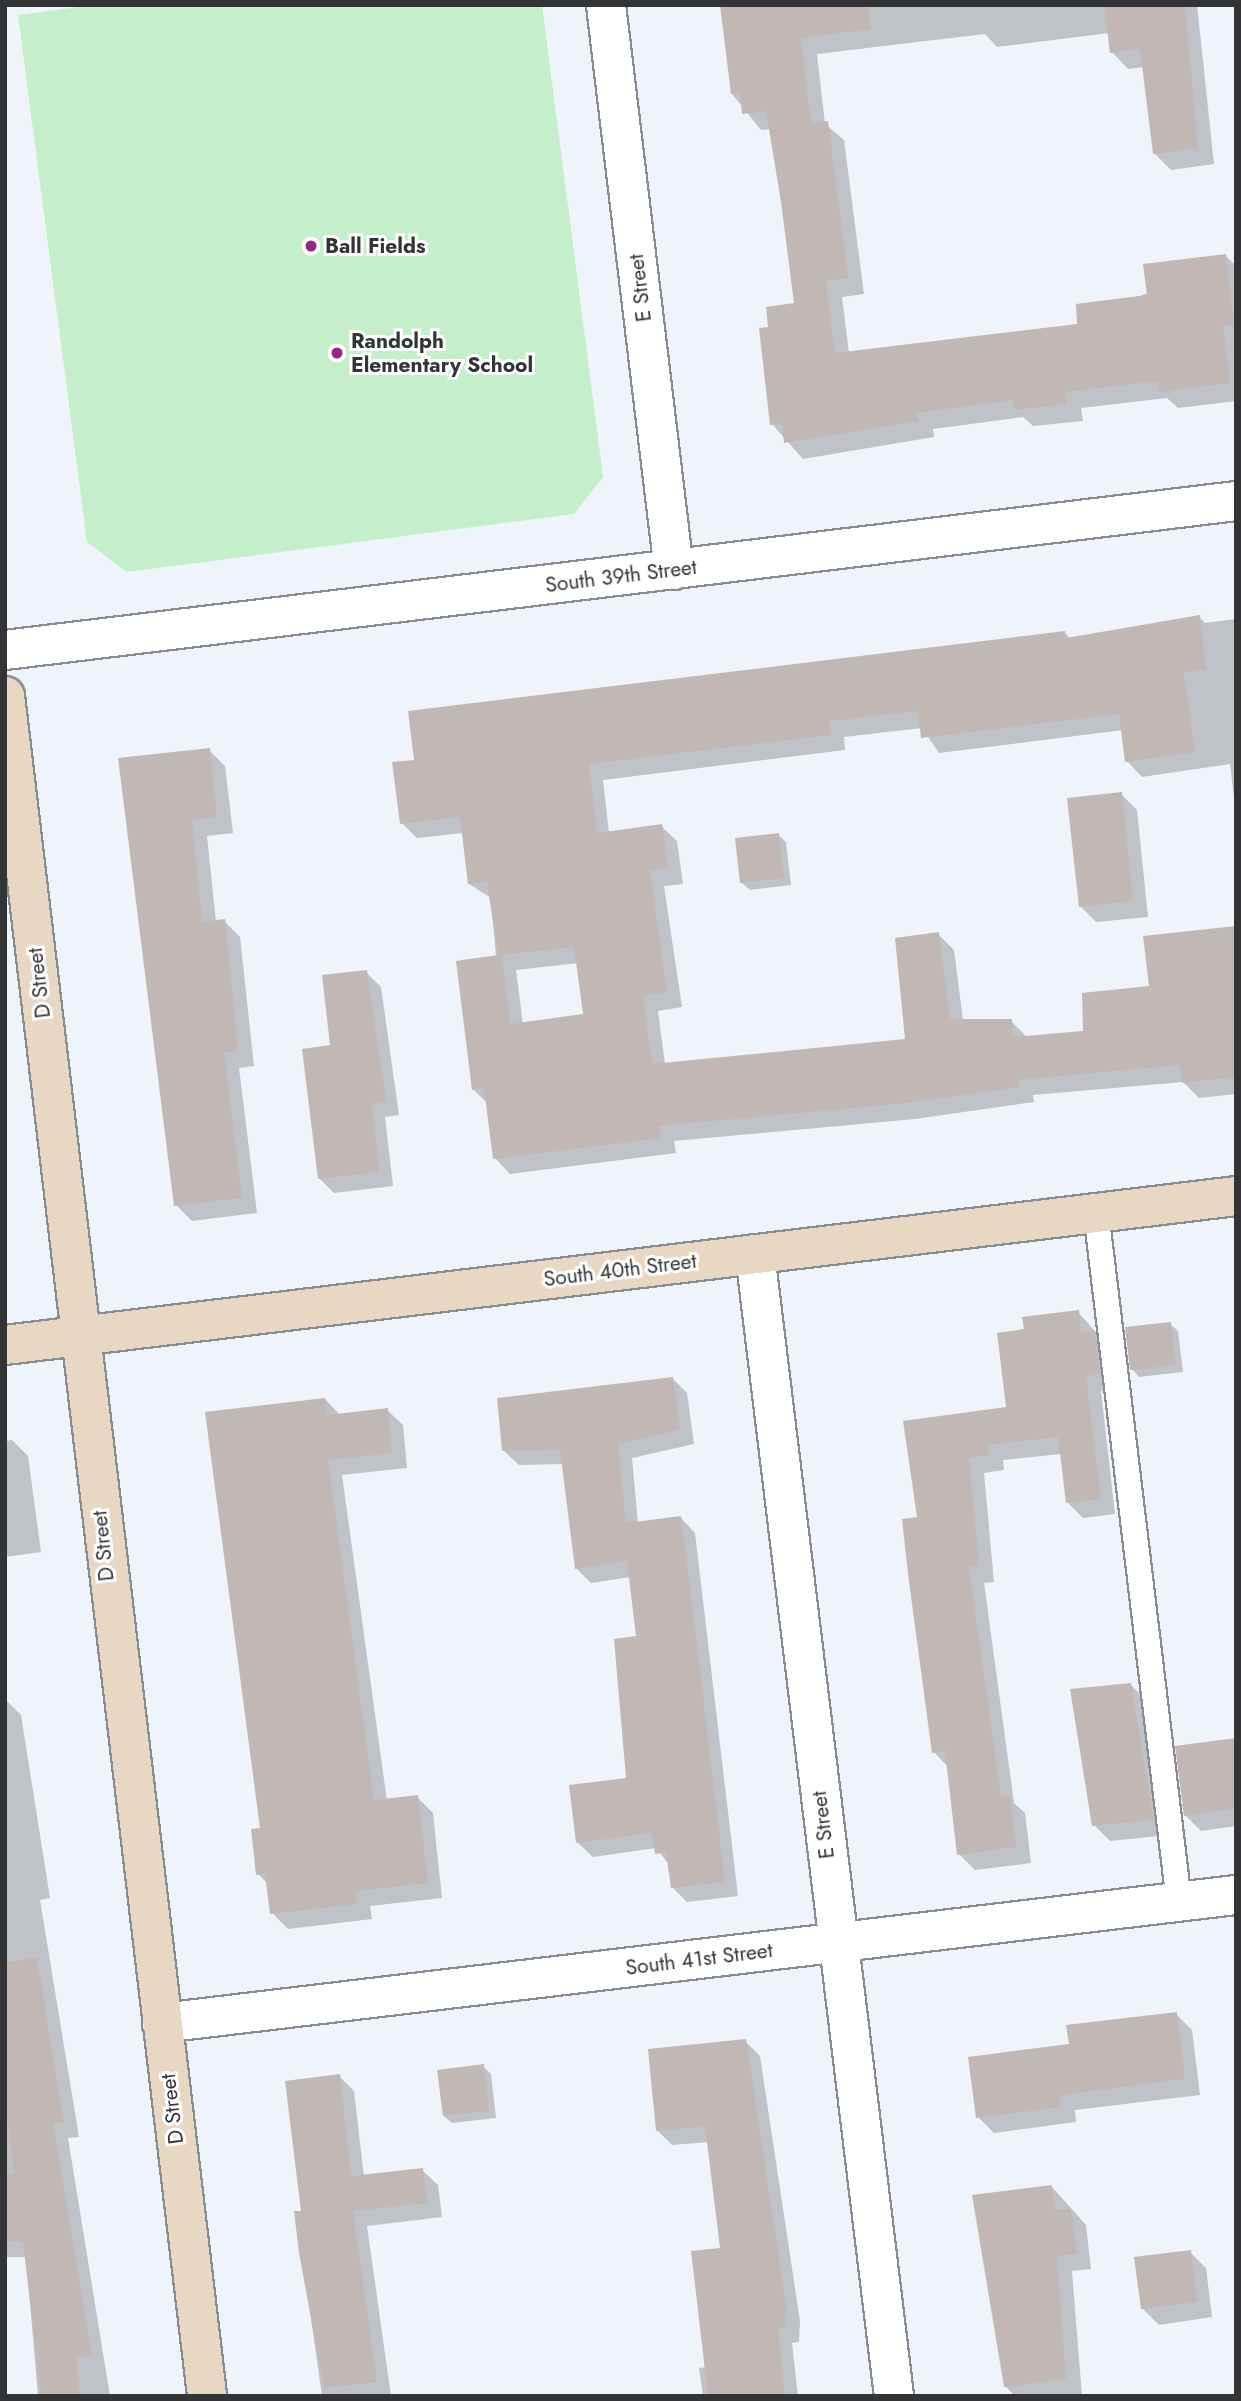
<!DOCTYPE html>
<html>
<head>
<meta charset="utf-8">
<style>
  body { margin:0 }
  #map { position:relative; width:1241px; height:2401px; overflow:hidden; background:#eff4fb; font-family:Jost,sans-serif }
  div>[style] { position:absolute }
  .green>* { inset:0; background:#c5eeca }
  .shadow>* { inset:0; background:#0003 }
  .building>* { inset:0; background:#c1b7b5 }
  .roads { filter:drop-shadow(2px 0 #888d93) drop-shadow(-2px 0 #888d93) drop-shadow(0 2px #888d93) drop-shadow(0 -2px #888d93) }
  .lane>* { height:24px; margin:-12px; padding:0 12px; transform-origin:12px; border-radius:12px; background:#fff }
  .street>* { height:38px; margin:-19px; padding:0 19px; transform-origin:19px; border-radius:19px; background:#fff }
  .secondary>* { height:38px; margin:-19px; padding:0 19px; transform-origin:19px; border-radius:19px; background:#e8d8c3 }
  .dots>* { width:19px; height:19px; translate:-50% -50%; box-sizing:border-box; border:4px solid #fff; border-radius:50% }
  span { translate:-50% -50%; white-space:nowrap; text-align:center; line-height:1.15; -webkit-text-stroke:6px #fff; paint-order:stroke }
  .poi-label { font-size:21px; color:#323436; font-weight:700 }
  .left { translate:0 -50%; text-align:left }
  .street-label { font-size:21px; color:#323436 }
  .frame { position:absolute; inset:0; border:7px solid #323436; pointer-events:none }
</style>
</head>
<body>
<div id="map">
  <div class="green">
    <div style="clip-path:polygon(93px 5px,542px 5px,603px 477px,574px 514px,127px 572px,87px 542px,18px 15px)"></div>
  </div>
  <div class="shadow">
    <div style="clip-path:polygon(721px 5px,1197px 5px,1214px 164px,1171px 170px,1154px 153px,1144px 67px,1128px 69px,1112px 52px,1109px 33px,997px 47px,985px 34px,817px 54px,825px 124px,844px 140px,864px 294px,842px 297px,849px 353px,1079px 325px,1226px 256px,1236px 266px,1236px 401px,1178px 408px,1167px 398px,1081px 408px,1083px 421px,1033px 426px,1023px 417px,933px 429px,934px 437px,803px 459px,772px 424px,770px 329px,796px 305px,771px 129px,761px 130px,732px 94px)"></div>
    <div style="clip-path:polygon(evenodd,1199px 617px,1205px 623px,1236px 619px,1236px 815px,1230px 764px,1142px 777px,1127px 761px,1123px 730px,939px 753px,922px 728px,844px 737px,845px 750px,603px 780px,609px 833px,661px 826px,677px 841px,683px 884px,664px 886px,682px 1007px,658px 1011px,665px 1064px,907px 1041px,938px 934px,954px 950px,963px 1020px,1011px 1021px,1027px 1037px,1084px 1033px,1151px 987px,1236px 959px,1236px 1094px,1199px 1098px,1183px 1082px,1033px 1095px,1034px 1102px,915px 1119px,674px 1141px,676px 1153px,510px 1174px,495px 1158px,488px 1104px,473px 1089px,496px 957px,491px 898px,469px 884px,463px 833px,417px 838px,402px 823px,416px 761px,1065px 633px,1071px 639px,1199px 617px,578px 963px,585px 1016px,523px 1024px,516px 970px,578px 963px)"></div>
    <div style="clip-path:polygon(209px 750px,225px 766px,233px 833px,207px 836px,216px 922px,224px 921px,240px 937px,254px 1066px,239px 1068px,257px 1213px,192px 1221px,176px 1205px,151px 987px)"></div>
    <div style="clip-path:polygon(1121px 794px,1137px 810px,1148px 917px,1096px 922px,1080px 906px)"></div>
    <div style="clip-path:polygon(778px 835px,786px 842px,791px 885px,750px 890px,742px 883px)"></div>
    <div style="clip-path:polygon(366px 972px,381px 987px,399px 1115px,385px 1117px,393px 1186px,334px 1193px,319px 1178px,332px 1047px)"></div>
    <div style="clip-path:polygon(1078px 1312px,1110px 1348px,1115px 1389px,1101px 1391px,1115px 1514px,1083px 1518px,1067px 1502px,1061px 1454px,1003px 1460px,1004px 1470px,984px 1473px,994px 1582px,984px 1583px,1014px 1803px,1025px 1813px,1031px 1863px,975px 1870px,959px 1854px,948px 1767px,934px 1752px,919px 1519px,1008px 1408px,1026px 1331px)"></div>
    <div style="clip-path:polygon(1170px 1324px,1178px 1331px,1183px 1372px,1139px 1377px,1132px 1369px)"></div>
    <div style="clip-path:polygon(673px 1379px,687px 1393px,694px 1444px,632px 1458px,638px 1523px,681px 1518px,695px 1533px,738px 1896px,687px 1902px,672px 1887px,670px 1866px,656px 1848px,593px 1857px,578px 1843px,628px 1779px,637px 1638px,631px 1577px,591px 1583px,576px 1568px,564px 1464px,519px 1465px,504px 1451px)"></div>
    <div style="clip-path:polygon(325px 1399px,340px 1415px,387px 1410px,403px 1425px,407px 1468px,342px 1475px,387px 1801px,417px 1797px,433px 1813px,442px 1898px,370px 1906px,372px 1919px,288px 1929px,272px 1913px,269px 1885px,258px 1874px)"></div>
    <div style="clip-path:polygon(12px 1440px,28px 1456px,41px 1552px,5px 1557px,5px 1441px)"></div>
    <div style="clip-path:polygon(1131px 1685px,1147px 1701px,1169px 1835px,1110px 1841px,1094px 1825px)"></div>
    <div style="clip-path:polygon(6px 1700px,21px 1715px,50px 1898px,40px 1900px,79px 2137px,68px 2138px,110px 2396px,38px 2396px,26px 2257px,5px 2257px)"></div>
    <div style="clip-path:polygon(1236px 1740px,1236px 1826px,1201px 1831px,1185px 1815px)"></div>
    <div style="clip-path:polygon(1176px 2014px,1192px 2030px,1200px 2095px,1075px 2110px,1076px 2122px,994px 2133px,978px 2117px,1070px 2045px)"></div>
    <div style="clip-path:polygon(745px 2041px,760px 2056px,800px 2321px,799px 2342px,792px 2343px,798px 2396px,703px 2396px,699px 2368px,707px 2367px,722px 2249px,709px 2142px,672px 2145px,657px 2130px)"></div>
    <div style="clip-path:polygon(483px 2066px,491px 2074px,496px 2118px,452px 2123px,444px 2116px)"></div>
    <div style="clip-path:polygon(339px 2076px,354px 2091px,364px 2177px,422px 2170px,438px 2185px,442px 2217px,367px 2226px,391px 2396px,322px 2396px,296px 2213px,303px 2212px)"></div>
    <div style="clip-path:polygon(1052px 2187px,1086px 2225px,1091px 2269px,1072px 2271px,1082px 2396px,1015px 2396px,1005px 2386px)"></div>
    <div style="clip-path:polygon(1190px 2252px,1206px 2268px,1212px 2317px,1159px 2325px,1143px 2309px)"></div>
  </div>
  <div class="building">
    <div style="clip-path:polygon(720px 5px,869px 5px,870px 29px,801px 38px,811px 123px,828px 121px,848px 278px,826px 281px,835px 353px,1077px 324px,1076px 304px,1147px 295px,1143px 264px,1226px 254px,1234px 325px,1223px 326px,1230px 383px,1159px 392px,1158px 381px,1065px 392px,1067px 404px,1014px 410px,1013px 400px,917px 413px,918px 421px,784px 443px,782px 423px,770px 425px,759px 328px,768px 327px,766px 307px,794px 303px,781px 202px,766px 111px,742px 114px,740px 93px,731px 94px)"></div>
    <div style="clip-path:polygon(1104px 5px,1185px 5px,1198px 148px,1153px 154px,1140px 49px,1110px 53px)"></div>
    <div style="clip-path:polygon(evenodd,1200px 615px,1206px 669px,1184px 672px,1195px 752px,1125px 762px,1119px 714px,921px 738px,918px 711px,829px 721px,831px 735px,589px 764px,597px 833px,662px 824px,668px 868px,650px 871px,667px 992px,643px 995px,652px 1064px,905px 1039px,895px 938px,939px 932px,950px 1019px,1012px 1019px,1013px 1037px,1083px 1031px,1082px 993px,1149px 986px,1143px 936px,1236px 926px,1236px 1077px,1182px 1083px,1180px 1065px,1018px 1080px,1019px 1087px,898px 1104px,659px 1126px,661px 1138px,493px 1159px,484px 1088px,472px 1090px,456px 961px,498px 955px,487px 882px,468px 884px,460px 817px,400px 824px,392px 762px,414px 760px,408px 711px,1065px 631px,1066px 638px,1200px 615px,574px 947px,583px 1014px,510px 1024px,502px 955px,574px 947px)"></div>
    <div style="clip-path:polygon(210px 748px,217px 817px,192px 820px,202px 922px,225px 919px,238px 1051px,224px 1052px,242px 1198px,174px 1206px,118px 758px)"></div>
    <div style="clip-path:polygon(1122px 792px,1133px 901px,1079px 907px,1067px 798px)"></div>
    <div style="clip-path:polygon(779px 833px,784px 878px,740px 883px,735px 838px)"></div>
    <div style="clip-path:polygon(367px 970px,386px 1101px,372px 1103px,379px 1172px,318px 1179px,302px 1049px,330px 1045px,322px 975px)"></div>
    <div style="clip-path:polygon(1079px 1310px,1081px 1333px,1095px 1331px,1100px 1374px,1086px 1376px,1101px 1499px,1066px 1503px,1058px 1437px,988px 1445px,989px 1455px,969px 1458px,979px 1566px,969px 1567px,1001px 1797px,1010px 1795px,1016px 1847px,957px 1855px,945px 1751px,932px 1753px,908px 1574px,902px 1519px,917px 1517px,903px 1421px,1006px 1407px,997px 1333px,1024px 1329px,1022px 1317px)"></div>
    <div style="clip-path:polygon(1171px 1322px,1176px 1365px,1130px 1370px,1125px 1327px)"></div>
    <div style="clip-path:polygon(673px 1377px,680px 1430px,618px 1444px,626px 1523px,681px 1516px,689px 1578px,725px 1882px,671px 1888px,666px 1852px,655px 1854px,652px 1833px,576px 1843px,569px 1785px,626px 1778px,614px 1639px,636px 1636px,627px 1561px,575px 1569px,560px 1450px,502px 1451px,497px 1398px)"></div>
    <div style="clip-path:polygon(325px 1398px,327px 1415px,388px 1408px,392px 1453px,328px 1460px,374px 1800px,418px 1795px,428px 1883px,355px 1891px,357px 1904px,270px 1914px,265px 1874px,256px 1875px,251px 1829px,260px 1828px,205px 1412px)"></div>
    <div style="clip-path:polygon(1131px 1683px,1154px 1820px,1092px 1826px,1070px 1689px)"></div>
    <div style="clip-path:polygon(1236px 1738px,1236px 1808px,1184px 1816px,1175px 1746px)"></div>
    <div style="clip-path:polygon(37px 1958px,64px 2122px,53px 2123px,92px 2356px,76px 2358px,80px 2396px,41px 2396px,23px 2242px,5px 2241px,5px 2175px,14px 2174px,5px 2101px,5px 1962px)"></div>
    <div style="clip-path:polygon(1177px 2012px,1185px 2079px,1060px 2095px,1061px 2107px,976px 2118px,968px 2057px,1069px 2044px,1066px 2025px)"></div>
    <div style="clip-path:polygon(746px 2039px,786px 2305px,785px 2328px,778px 2328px,785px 2396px,708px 2396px,691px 2251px,720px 2248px,705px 2126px,656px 2131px,648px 2049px)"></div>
    <div style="clip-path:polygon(484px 2064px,489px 2111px,443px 2116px,437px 2070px)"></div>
    <div style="clip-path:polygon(340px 2074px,351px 2176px,423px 2168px,427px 2203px,353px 2211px,377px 2382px,324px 2388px,299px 2253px,294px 2211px,301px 2211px,285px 2081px)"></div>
    <div style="clip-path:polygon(1052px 2185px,1055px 2210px,1071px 2208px,1077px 2254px,1057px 2256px,1066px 2379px,1004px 2387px,972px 2195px)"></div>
    <div style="clip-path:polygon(1191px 2250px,1197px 2302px,1141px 2309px,1134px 2257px)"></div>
  </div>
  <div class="roads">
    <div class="lane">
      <div style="left:1096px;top:1212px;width:695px;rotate:83.14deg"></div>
    </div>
    <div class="street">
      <div style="left:606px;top:5px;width:569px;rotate:83.14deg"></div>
      <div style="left:5px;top:650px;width:1240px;rotate:-6.9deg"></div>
      <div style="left:755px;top:1254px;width:1150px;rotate:83.06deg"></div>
      <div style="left:162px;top:2023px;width:1082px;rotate:-6.8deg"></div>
    </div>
    <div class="secondary">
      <div style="left:5px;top:696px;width:1712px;rotate:83.22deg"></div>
      <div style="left:5px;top:1345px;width:1240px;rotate:-6.9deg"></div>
    </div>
  </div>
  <div class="dots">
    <div style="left:311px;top:246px;background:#982684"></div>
    <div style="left:337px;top:353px;background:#982684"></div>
  </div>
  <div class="poi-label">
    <span class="left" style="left:325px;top:246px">Ball Fields</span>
    <span class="left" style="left:351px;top:353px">Randolph<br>Elementary School</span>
  </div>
  <div class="street-label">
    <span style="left:640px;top:288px;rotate:-97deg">E Street</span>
    <span style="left:621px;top:576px;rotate:-7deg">South 39th Street</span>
    <span style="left:39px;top:983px;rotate:-97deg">D Street</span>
    <span style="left:620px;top:1270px;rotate:-7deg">South 40th Street</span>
    <span style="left:103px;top:1546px;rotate:-96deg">D Street</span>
    <span style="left:823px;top:1825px;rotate:-97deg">E Street</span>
    <span style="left:699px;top:1959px;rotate:-7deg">South 41st Street</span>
    <span style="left:172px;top:2109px;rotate:-97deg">D Street</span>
  </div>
  <div class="frame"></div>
</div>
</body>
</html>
